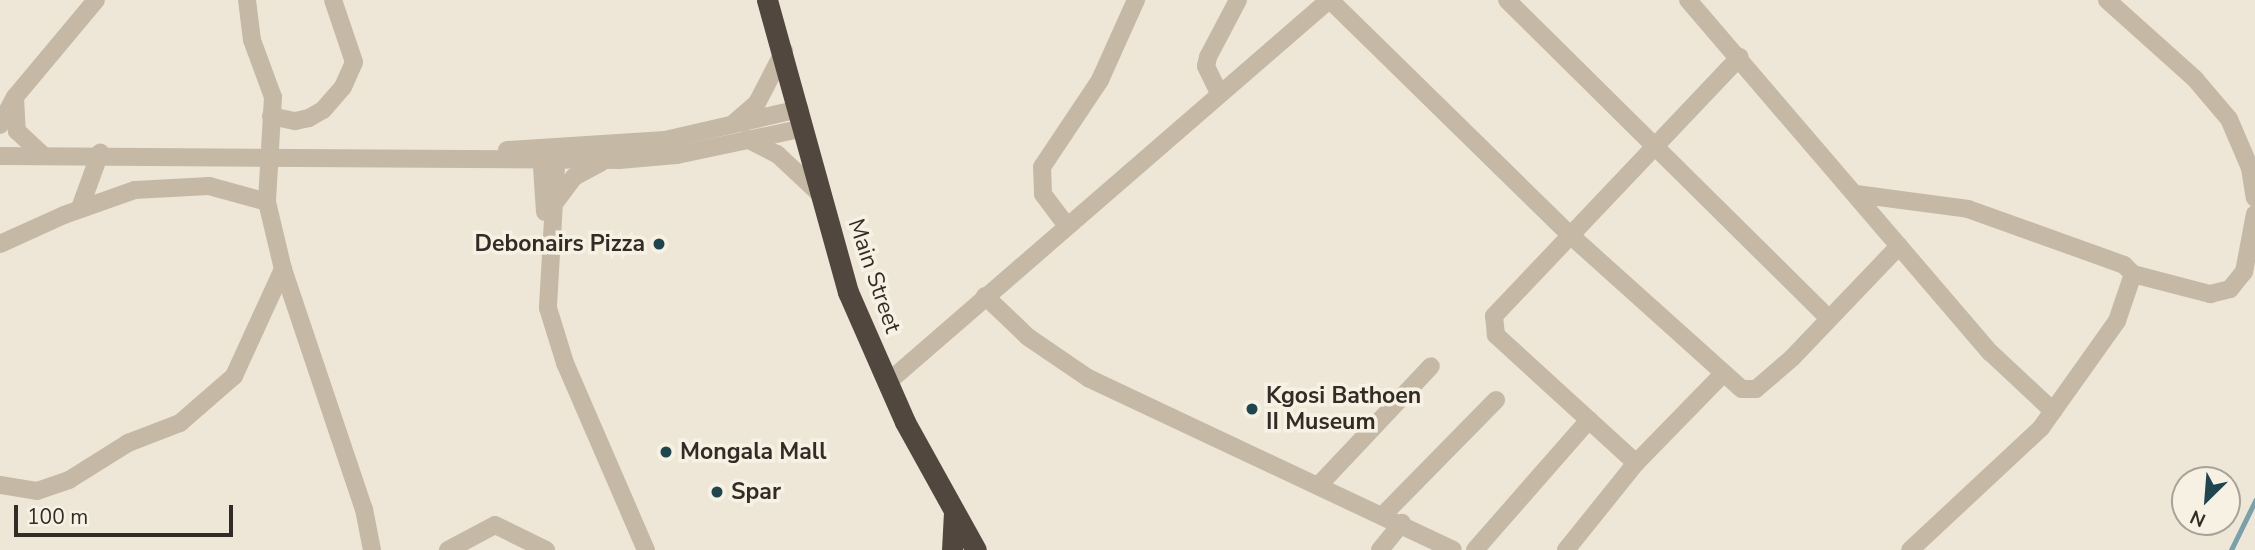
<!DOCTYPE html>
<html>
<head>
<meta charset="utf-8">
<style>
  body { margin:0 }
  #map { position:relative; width:2255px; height:550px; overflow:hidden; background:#eee7d8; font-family:"Nunito Sans",sans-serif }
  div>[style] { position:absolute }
  .stream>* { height:4.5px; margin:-2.25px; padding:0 2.25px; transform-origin:2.25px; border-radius:2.25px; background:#7aa0a9 }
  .minor>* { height:18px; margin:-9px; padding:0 9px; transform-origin:9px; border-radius:9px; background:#c5b9a6 }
  .highway>* { height:21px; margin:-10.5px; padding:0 10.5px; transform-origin:10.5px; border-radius:10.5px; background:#52473e }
  .dots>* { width:19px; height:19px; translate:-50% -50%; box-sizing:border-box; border:4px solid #f7f1e4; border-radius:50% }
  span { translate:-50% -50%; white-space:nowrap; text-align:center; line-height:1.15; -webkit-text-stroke:7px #f7f1e4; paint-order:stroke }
  .poi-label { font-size:23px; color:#322b26; font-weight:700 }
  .right { translate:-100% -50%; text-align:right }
  .left { translate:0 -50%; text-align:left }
  .street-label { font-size:23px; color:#322b26 }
  .north { position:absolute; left:2171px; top:466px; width:70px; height:70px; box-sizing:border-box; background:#f7f1e4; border:2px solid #a8a298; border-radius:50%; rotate:205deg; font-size:19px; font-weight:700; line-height:28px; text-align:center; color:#322b26 }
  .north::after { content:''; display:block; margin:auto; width:24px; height:32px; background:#20454f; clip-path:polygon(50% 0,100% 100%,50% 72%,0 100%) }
  .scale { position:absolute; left:14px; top:505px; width:219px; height:32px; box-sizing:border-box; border:4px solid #322b26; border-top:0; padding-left:9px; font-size:21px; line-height:24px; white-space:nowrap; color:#322b26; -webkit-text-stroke:5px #f7f1e4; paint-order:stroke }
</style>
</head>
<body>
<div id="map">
  <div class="stream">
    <div style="left:2231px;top:550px;width:55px;rotate:-63.9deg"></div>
  </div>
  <div class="minor">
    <div style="left:247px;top:0;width:40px;rotate:82.9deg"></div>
    <div style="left:252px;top:40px;width:61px;rotate:69.8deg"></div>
    <div style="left:273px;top:97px;width:105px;rotate:93.3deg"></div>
    <div style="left:267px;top:202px;width:69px;rotate:76.6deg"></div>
    <div style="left:283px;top:269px;width:253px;rotate:71.4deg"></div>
    <div style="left:364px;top:509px;width:42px;rotate:79deg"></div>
    <div style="left:1330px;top:0;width:334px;rotate:44.4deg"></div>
    <div style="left:1569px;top:234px;width:232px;rotate:41.9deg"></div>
    <div style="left:1742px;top:389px;width:14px"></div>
    <div style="left:1756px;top:389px;width:48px;rotate:-40.7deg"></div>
    <div style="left:1792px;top:358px;width:155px;rotate:-46.3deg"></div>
    <div style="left:1507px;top:0;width:453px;rotate:44.7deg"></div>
    <div style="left:1688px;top:0;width:465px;rotate:49.4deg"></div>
    <div style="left:1991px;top:353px;width:85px;rotate:43.1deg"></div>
    <div style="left:2107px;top:0;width:118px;rotate:41.9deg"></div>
    <div style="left:2195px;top:79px;width:52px;rotate:49.6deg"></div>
    <div style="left:2229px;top:119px;width:53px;rotate:66.8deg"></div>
    <div style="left:2250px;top:168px;width:30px;rotate:81deg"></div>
    <div style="left:1219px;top:93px;width:30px;rotate:-116deg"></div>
    <div style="left:1206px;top:66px;width:9px;rotate:-77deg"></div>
    <div style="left:1208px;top:57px;width:64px;rotate:-62.2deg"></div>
    <div style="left:15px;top:97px;width:34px;rotate:87deg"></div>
    <div style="left:17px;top:131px;width:33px;rotate:43deg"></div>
    <div style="left:271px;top:116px;width:25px;rotate:12deg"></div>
    <div style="left:295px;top:121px;width:14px;rotate:-12deg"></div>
    <div style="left:309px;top:118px;width:16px;rotate:-30deg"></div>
    <div style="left:323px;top:110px;width:30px;rotate:-49deg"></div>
    <div style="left:343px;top:87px;width:27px;rotate:-66deg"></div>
    <div style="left:354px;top:62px;width:65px;rotate:-108.7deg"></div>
    <div style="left:734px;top:123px;width:30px;rotate:-41deg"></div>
    <div style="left:757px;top:103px;width:59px;rotate:-62.6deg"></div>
    <div style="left:0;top:125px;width:32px;rotate:-62deg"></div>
    <div style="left:15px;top:97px;width:126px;rotate:-50.1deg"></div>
    <div style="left:747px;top:139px;width:34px;rotate:27deg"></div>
    <div style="left:777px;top:154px;width:57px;rotate:42.9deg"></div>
    <div style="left:507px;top:150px;width:158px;rotate:-3.6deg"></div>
    <div style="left:665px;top:140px;width:138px;rotate:-13deg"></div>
    <div style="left:557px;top:150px;width:158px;rotate:93.3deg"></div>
    <div style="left:548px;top:308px;width:58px;rotate:72.8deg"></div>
    <div style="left:565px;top:363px;width:204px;rotate:66.6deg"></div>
    <div style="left:541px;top:152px;width:60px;rotate:86.2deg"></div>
    <div style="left:0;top:156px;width:619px;rotate:0.37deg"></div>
    <div style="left:619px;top:160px;width:58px;rotate:-4.9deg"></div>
    <div style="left:677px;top:155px;width:130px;rotate:-12deg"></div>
    <div style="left:1856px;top:194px;width:113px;rotate:7.6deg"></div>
    <div style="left:1968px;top:209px;width:166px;rotate:19.7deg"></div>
    <div style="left:2124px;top:265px;width:13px;rotate:45deg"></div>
    <div style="left:2133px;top:274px;width:50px;rotate:108.8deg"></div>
    <div style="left:2117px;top:321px;width:131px;rotate:125.4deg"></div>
    <div style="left:2041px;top:428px;width:179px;rotate:137deg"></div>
    <div style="left:556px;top:201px;width:30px;rotate:-53deg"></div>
    <div style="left:574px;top:177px;width:30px;rotate:-28deg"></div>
    <div style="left:80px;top:208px;width:59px;rotate:-70deg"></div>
    <div style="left:1067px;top:226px;width:40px;rotate:-127deg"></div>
    <div style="left:1043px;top:194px;width:27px;rotate:-92deg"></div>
    <div style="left:1042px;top:167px;width:105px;rotate:-56.3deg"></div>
    <div style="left:1100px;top:80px;width:88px;rotate:-65.8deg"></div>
    <div style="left:0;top:244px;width:70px;rotate:-24.4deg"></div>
    <div style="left:64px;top:215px;width:75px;rotate:-19.4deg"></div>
    <div style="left:135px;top:190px;width:74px;rotate:-3.1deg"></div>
    <div style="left:209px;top:186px;width:60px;rotate:15.4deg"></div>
    <div style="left:2133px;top:274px;width:80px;rotate:14.6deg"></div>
    <div style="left:2210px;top:294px;width:21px;rotate:-14deg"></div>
    <div style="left:2230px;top:289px;width:22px;rotate:-51deg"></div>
    <div style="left:2244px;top:272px;width:59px;rotate:-79.3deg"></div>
    <div style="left:985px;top:296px;width:59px;rotate:43.6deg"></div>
    <div style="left:1028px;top:337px;width:73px;rotate:34.3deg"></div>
    <div style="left:1088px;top:378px;width:403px;rotate:25.2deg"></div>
    <div style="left:887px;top:383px;width:585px;rotate:-40.91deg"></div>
    <div style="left:1636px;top:463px;width:190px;rotate:-137.6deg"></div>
    <div style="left:1496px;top:335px;width:19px;rotate:-96deg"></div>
    <div style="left:1494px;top:316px;width:357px;rotate:-46.5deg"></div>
    <div style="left:0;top:485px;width:37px;rotate:9deg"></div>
    <div style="left:37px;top:491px;width:34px;rotate:-19deg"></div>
    <div style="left:69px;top:480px;width:70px;rotate:-32.1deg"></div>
    <div style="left:128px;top:443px;width:56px;rotate:-21deg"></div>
    <div style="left:180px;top:423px;width:72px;rotate:-41deg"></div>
    <div style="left:234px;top:376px;width:118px;rotate:-65.4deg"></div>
    <div style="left:1319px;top:485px;width:163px;rotate:-46.7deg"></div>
    <div style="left:1384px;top:514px;width:160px;rotate:-45.5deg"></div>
    <div style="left:448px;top:550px;width:53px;rotate:-28deg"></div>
    <div style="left:495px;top:525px;width:57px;rotate:26.1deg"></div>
    <div style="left:1380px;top:550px;width:35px;rotate:-51deg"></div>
    <div style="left:1475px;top:550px;width:173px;rotate:-48.8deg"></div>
    <div style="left:1566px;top:550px;width:112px;rotate:-51.2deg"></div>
    <div style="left:1636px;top:463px;width:124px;rotate:-45.7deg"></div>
  </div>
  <div class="highway">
    <div style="left:767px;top:0;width:303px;rotate:74.5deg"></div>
    <div style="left:848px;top:292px;width:142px;rotate:66.3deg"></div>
    <div style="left:905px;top:422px;width:146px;rotate:61deg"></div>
    <div style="left:952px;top:550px;width:36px;rotate:-87deg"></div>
  </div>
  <div class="dots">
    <div style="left:659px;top:244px;background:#20454f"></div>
    <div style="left:1252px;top:409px;background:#20454f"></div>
    <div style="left:666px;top:452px;background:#20454f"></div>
    <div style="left:717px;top:492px;background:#20454f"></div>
  </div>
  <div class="poi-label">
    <span class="right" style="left:645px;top:244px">Debonairs Pizza</span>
    <span class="left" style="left:1266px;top:409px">Kgosi Bathoen<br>II Museum</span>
    <span class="left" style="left:680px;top:452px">Mongala Mall</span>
    <span class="left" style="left:731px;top:492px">Spar</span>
  </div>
  <div class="street-label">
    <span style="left:874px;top:276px;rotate:71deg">Main Street</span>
  </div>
  <div class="north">N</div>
  <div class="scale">100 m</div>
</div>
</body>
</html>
